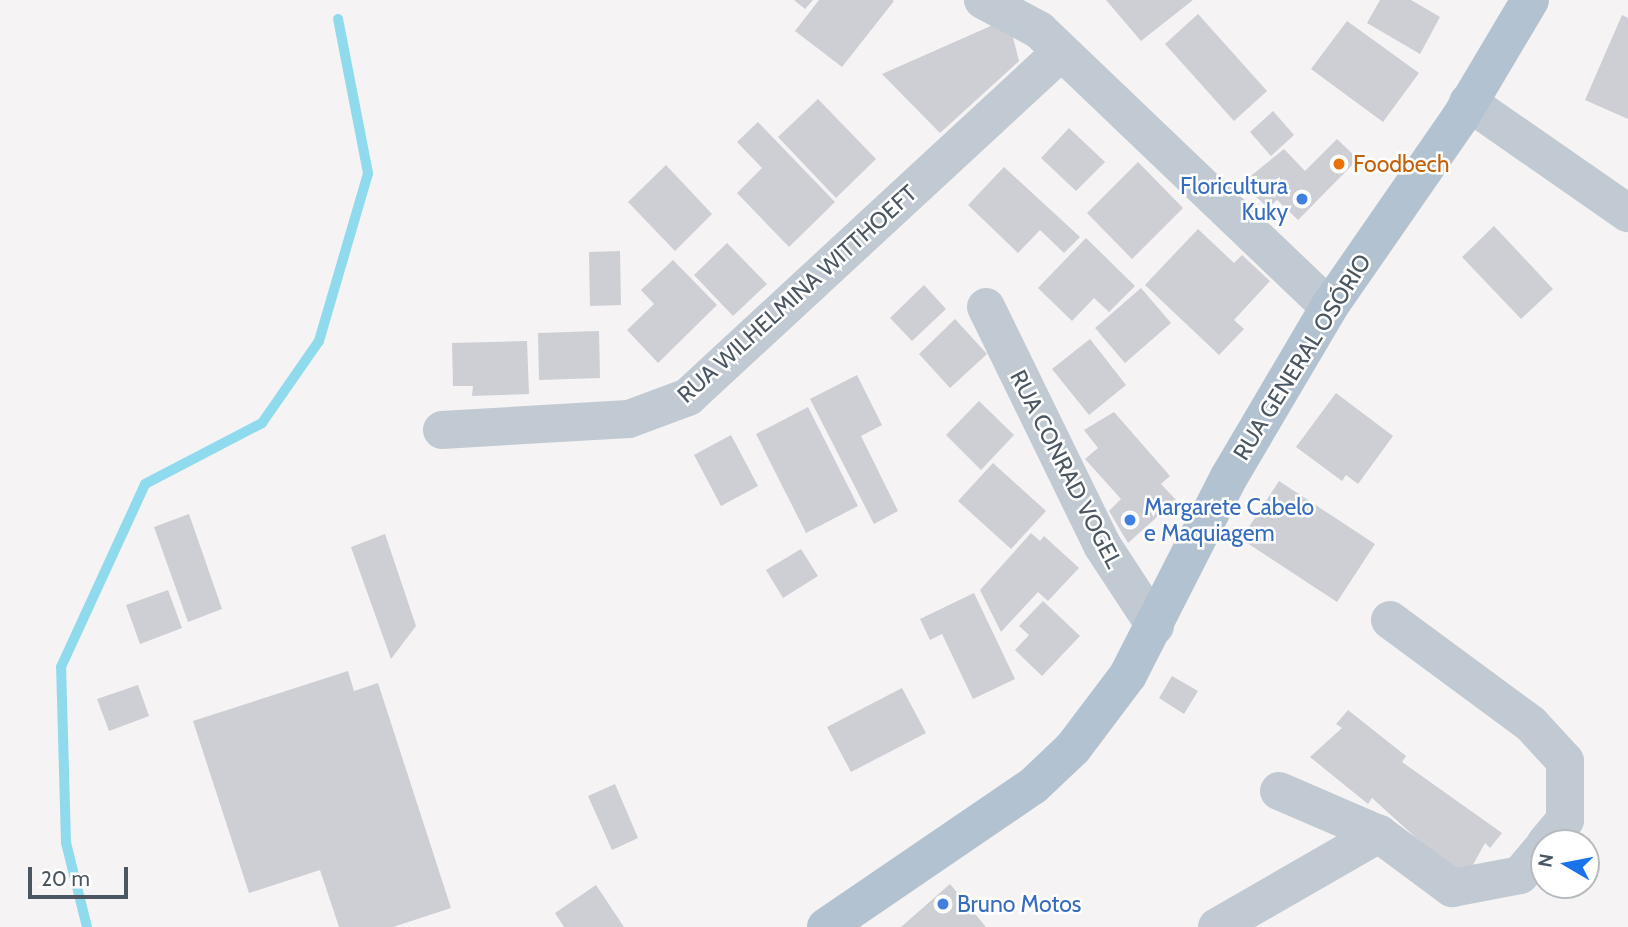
<!DOCTYPE html>
<html>
<head>
<meta charset="utf-8">
<style>
  body { margin:0 }
  #map { position:relative; width:1628px; height:927px; overflow:hidden; background:#f5f3f3; font-family:Cabin,sans-serif }
  div>[style] { position:absolute }
  .stream>* { height:10px; margin:-5px; padding:0 5px; transform-origin:5px; border-radius:5px; background:#90daee }
  .building>* { inset:0; background:#cdcfd5 }
  .minor>* { height:38px; margin:-19px; padding:0 19px; transform-origin:19px; border-radius:19px; background:#c1cad2 }
  .major>* { height:38px; margin:-19px; padding:0 19px; transform-origin:19px; border-radius:19px; background:#b3c2d1 }
  .dots>* { width:19px; height:19px; translate:-50% -50%; box-sizing:border-box; border:4px solid #fff; border-radius:50% }
  span { translate:-50% -50%; white-space:nowrap; text-align:center; line-height:1.15; -webkit-text-stroke:5px #fff; paint-order:stroke }
  .food-label { font-size:23px; color:#c56008 }
  .left { translate:0 -50%; text-align:left }
  .shop-label { font-size:23px; color:#366cbe }
  .right { translate:-100% -50%; text-align:right }
  .street-label { font-size:23px; color:#4a5661 }
  .north { position:absolute; left:1530px; top:829px; width:70px; height:70px; box-sizing:border-box; background:#fff; border:2px solid #b7bbc0; border-radius:50%; rotate:280deg; font-size:19px; font-weight:700; line-height:28px; text-align:center; color:#4a5661 }
  .north::after { content:''; display:block; margin:auto; width:24px; height:32px; background:#1a73e8; clip-path:polygon(50% 0,100% 100%,50% 72%,0 100%) }
  .scale { position:absolute; left:28px; top:867px; width:100px; height:32px; box-sizing:border-box; border:4px solid #4a5661; border-top:0; padding-left:9px; font-size:21px; line-height:24px; white-space:nowrap; color:#4a5661; -webkit-text-stroke:5px #fff; paint-order:stroke }
</style>
</head>
<body>
<div id="map">
  <div class="stream">
    <div style="left:87px;top:927px;width:87px;rotate:-104deg"></div>
    <div style="left:66px;top:843px;width:176px;rotate:-91.6deg"></div>
    <div style="left:61px;top:667px;width:201px;rotate:-65.3deg"></div>
    <div style="left:145px;top:484px;width:132px;rotate:-27.5deg"></div>
    <div style="left:262px;top:423px;width:100px;rotate:-55.2deg"></div>
    <div style="left:319px;top:341px;width:175px;rotate:-73.7deg"></div>
    <div style="left:368px;top:173px;width:157px;rotate:-101deg"></div>
  </div>
  <div class="building">
    <div style="clip-path:polygon(794px 0,813px 0,805px 9px)"></div>
    <div style="clip-path:polygon(819px 0,892px 0,894px 1px,842px 67px,795px 31px)"></div>
    <div style="clip-path:polygon(1106px 0,1193px 0,1141px 41px)"></div>
    <div style="clip-path:polygon(1380px 0,1411px 0,1440px 17px,1420px 54px,1367px 23px)"></div>
    <div style="clip-path:polygon(1198px 14px,1267px 91px,1234px 121px,1165px 44px)"></div>
    <div style="clip-path:polygon(1622px 15px,1628px 18px,1628px 119px,1585px 100px)"></div>
    <div style="clip-path:polygon(1347px 21px,1419px 73px,1383px 122px,1311px 69px)"></div>
    <div style="clip-path:polygon(993px 25px,1012px 33px,1019px 61px,940px 133px,882px 74px)"></div>
    <div style="clip-path:polygon(818px 99px,876px 159px,836px 198px,778px 137px)"></div>
    <div style="clip-path:polygon(1273px 111px,1294px 135px,1271px 156px,1250px 132px)"></div>
    <div style="clip-path:polygon(758px 122px,835px 202px,789px 247px,737px 193px,762px 168px,737px 142px)"></div>
    <div style="clip-path:polygon(1069px 128px,1105px 162px,1076px 191px,1041px 158px)"></div>
    <div style="clip-path:polygon(1337px 139px,1358px 159px,1298px 220px,1277px 200px,1268px 208px,1242px 183px,1284px 149px,1305px 171px)"></div>
    <div style="clip-path:polygon(1138px 162px,1183px 208px,1132px 259px,1087px 213px)"></div>
    <div style="clip-path:polygon(666px 165px,712px 214px,675px 251px,628px 202px)"></div>
    <div style="clip-path:polygon(1004px 167px,1080px 237px,1064px 253px,1040px 230px,1018px 253px,968px 205px)"></div>
    <div style="clip-path:polygon(1494px 226px,1553px 289px,1521px 319px,1462px 257px)"></div>
    <div style="clip-path:polygon(1198px 229px,1234px 263px,1242px 255px,1270px 281px,1234px 320px,1244px 329px,1219px 355px,1145px 285px)"></div>
    <div style="clip-path:polygon(1086px 238px,1135px 286px,1109px 312px,1094px 298px,1072px 321px,1038px 288px)"></div>
    <div style="clip-path:polygon(727px 243px,767px 284px,733px 316px,694px 275px)"></div>
    <div style="clip-path:polygon(620px 251px,621px 305px,590px 306px,589px 252px)"></div>
    <div style="clip-path:polygon(673px 260px,717px 305px,658px 363px,627px 330px,654px 304px,641px 290px)"></div>
    <div style="clip-path:polygon(924px 285px,946px 309px,912px 341px,890px 318px)"></div>
    <div style="clip-path:polygon(1141px 288px,1171px 323px,1125px 363px,1095px 328px)"></div>
    <div style="clip-path:polygon(955px 319px,987px 354px,950px 388px,919px 354px)"></div>
    <div style="clip-path:polygon(599px 331px,600px 378px,539px 380px,538px 333px)"></div>
    <div style="clip-path:polygon(1090px 339px,1126px 385px,1089px 415px,1052px 369px)"></div>
    <div style="clip-path:polygon(527px 341px,529px 394px,472px 396px,473px 386px,453px 386px,452px 343px)"></div>
    <div style="clip-path:polygon(857px 375px,882px 425px,861px 436px,898px 511px,874px 524px,810px 399px)"></div>
    <div style="clip-path:polygon(1336px 393px,1393px 436px,1358px 484px,1346px 475px,1342px 481px,1296px 447px)"></div>
    <div style="clip-path:polygon(979px 401px,1014px 435px,981px 470px,946px 435px)"></div>
    <div style="clip-path:polygon(808px 407px,858px 506px,806px 533px,756px 434px)"></div>
    <div style="clip-path:polygon(1114px 412px,1170px 476px,1161px 484px,1176px 500px,1128px 543px,1109px 511px,1121px 499px,1085px 459px,1098px 448px,1084px 430px)"></div>
    <div style="clip-path:polygon(731px 435px,758px 486px,721px 506px,694px 455px)"></div>
    <div style="clip-path:polygon(993px 463px,1046px 511px,1011px 549px,958px 501px)"></div>
    <div style="clip-path:polygon(1279px 481px,1375px 544px,1337px 602px,1241px 539px)"></div>
    <div style="clip-path:polygon(189px 514px,222px 609px,188px 622px,154px 527px)"></div>
    <div style="clip-path:polygon(1031px 533px,1040px 541px,1044px 536px,1079px 568px,1048px 601px,1038px 592px,1001px 632px,980px 590px)"></div>
    <div style="clip-path:polygon(385px 534px,416px 626px,391px 659px,351px 547px)"></div>
    <div style="clip-path:polygon(801px 549px,818px 576px,783px 598px,766px 570px)"></div>
    <div style="clip-path:polygon(168px 590px,182px 628px,140px 644px,126px 605px)"></div>
    <div style="clip-path:polygon(974px 593px,1015px 679px,973px 699px,942px 634px,930px 640px,920px 619px)"></div>
    <div style="clip-path:polygon(1043px 601px,1080px 636px,1042px 676px,1015px 650px,1029px 635px,1019px 626px)"></div>
    <div style="clip-path:polygon(348px 671px,354px 691px,378px 683px,451px 908px,393px 927px,339px 927px,320px 870px,249px 893px,193px 721px)"></div>
    <div style="clip-path:polygon(1172px 676px,1198px 691px,1184px 714px,1159px 698px)"></div>
    <div style="clip-path:polygon(138px 685px,149px 716px,109px 731px,97px 699px)"></div>
    <div style="clip-path:polygon(902px 688px,926px 733px,851px 772px,827px 727px)"></div>
    <div style="clip-path:polygon(1348px 710px,1406px 756px,1402px 762px,1502px 833px,1490px 848px,1485px 843px,1464px 881px,1372px 798px,1368px 804px,1310px 757px,1342px 728px,1336px 724px)"></div>
    <div style="clip-path:polygon(615px 784px,638px 838px,612px 850px,588px 796px)"></div>
    <div style="clip-path:polygon(950px 884px,986px 927px,901px 927px)"></div>
    <div style="clip-path:polygon(596px 885px,624px 927px,564px 927px,555px 913px)"></div>
  </div>
  <div class="minor">
    <div style="left:983px;top:0;width:64px;rotate:28.2deg"></div>
    <div style="left:1039px;top:30px;width:401px;rotate:43.7deg"></div>
    <div style="left:1468px;top:102px;width:195px;rotate:34.8deg"></div>
    <div style="left:986px;top:307px;width:265px;rotate:64deg"></div>
    <div style="left:1102px;top:545px;width:97px;rotate:56.8deg"></div>
    <div style="left:442px;top:430px;width:187px;rotate:-3.4deg"></div>
    <div style="left:629px;top:419px;width:63px;rotate:-20.4deg"></div>
    <div style="left:688px;top:397px;width:507px;rotate:-42.76deg"></div>
    <div style="left:1390px;top:620px;width:175px;rotate:36.4deg"></div>
    <div style="left:1531px;top:724px;width:50px;rotate:47.4deg"></div>
    <div style="left:1565px;top:761px;width:59px;rotate:90deg"></div>
    <div style="left:1565px;top:820px;width:30px;rotate:130deg"></div>
    <div style="left:1279px;top:791px;width:109px;rotate:23.3deg"></div>
    <div style="left:1379px;top:834px;width:91px;rotate:36.5deg"></div>
    <div style="left:1452px;top:888px;width:69px;rotate:-10.8deg"></div>
    <div style="left:1520px;top:875px;width:38px;rotate:-50deg"></div>
    <div style="left:1217px;top:927px;width:187px;rotate:-29.9deg"></div>
  </div>
  <div class="major">
    <div style="left:826px;top:927px;width:250px;rotate:-34.3deg"></div>
    <div style="left:1033px;top:786px;width:55px;rotate:-43.5deg"></div>
    <div style="left:1073px;top:748px;width:91px;rotate:-53deg"></div>
    <div style="left:1128px;top:675px;width:222px;rotate:-63deg"></div>
    <div style="left:1229px;top:477px;width:197px;rotate:-59.5deg"></div>
    <div style="left:1329px;top:307px;width:230px;rotate:-55.3deg"></div>
    <div style="left:1460px;top:118px;width:137px;rotate:-59.3deg"></div>
  </div>
  <div class="dots">
    <div style="left:1339px;top:164px;background:#e8710a"></div>
    <div style="left:1302px;top:199px;background:#3f7fe0"></div>
    <div style="left:1130px;top:520px;background:#3f7fe0"></div>
    <div style="left:943px;top:904px;background:#3f7fe0"></div>
  </div>
  <div class="food-label">
    <span class="left" style="left:1353px;top:164px">Foodbech</span>
  </div>
  <div class="shop-label">
    <span class="right" style="left:1288px;top:199px">Floricultura<br>Kuky</span>
    <span class="left" style="left:1144px;top:520px">Margarete Cabelo<br>e Maquiagem</span>
    <span class="left" style="left:957px;top:904px">Bruno Motos</span>
  </div>
  <div class="street-label">
    <span style="left:797px;top:294px;rotate:-42deg">RUA WILHELMINA WITTHOEFT</span>
    <span style="left:1302px;top:357px;rotate:-58deg">RUA GENERAL OSÓRIO</span>
    <span style="left:1066px;top:469px;rotate:63deg">RUA CONRAD VOGEL</span>
  </div>
  <div class="north">N</div>
  <div class="scale">20 m</div>
</div>
</body>
</html>
